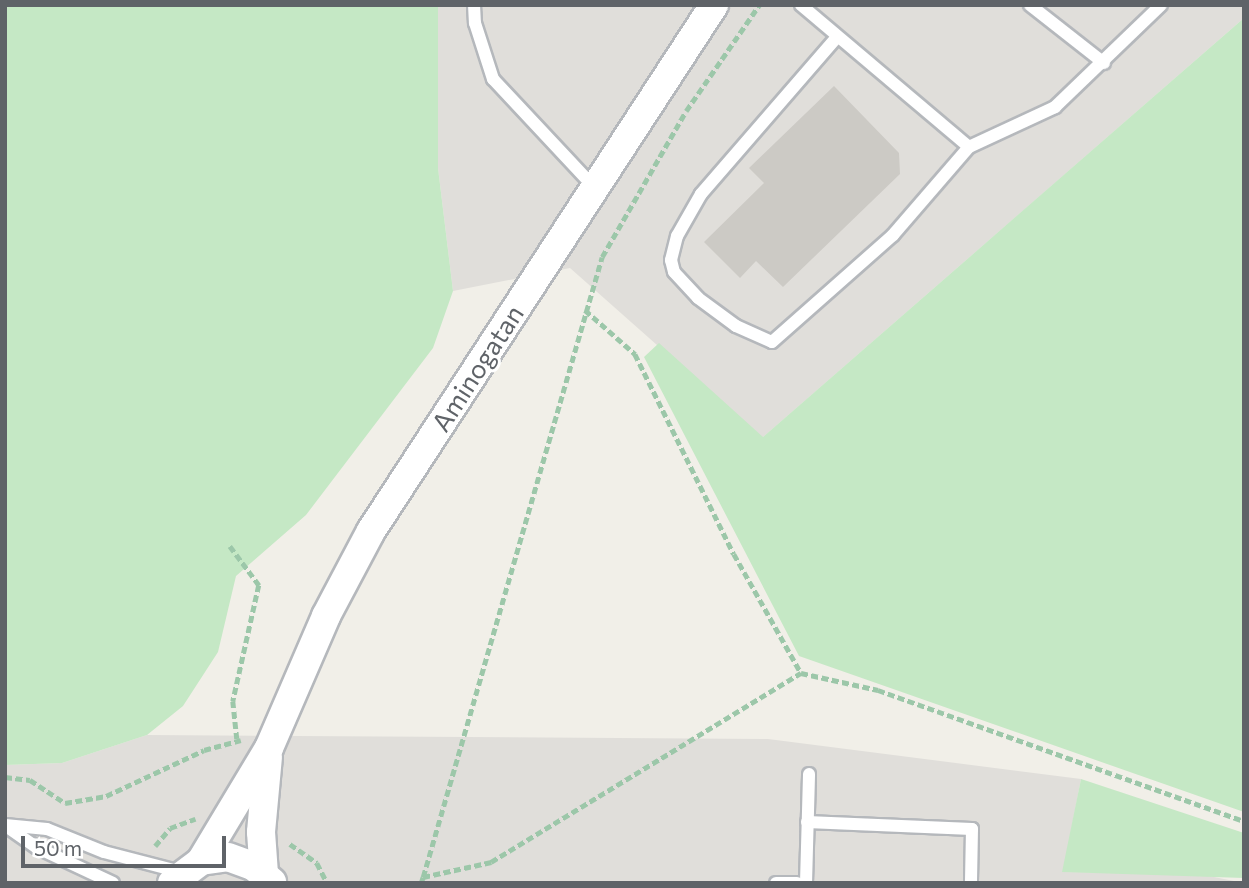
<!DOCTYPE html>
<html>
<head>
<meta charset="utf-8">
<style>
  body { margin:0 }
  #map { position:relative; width:1249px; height:888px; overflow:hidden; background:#f1efe8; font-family:Commissioner,sans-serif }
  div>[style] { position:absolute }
  .industrial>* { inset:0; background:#e0deda }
  .green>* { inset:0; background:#c5e8c5 }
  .building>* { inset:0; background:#cccac5 }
  .path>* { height:4.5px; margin-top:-2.25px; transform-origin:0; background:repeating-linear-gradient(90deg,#9cc7a9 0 7px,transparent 0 10.5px) }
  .roads { filter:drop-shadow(2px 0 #b5b8bc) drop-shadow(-2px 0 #b5b8bc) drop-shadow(0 2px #b5b8bc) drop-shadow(0 -2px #b5b8bc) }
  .service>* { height:12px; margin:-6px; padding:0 6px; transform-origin:6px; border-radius:6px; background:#fff }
  .tertiary>* { height:28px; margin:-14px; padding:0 14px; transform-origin:14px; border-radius:14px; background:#fff }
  span { translate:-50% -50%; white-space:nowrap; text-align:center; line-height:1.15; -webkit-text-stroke:6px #fff; paint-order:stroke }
  .street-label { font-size:26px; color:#5f6368 }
  .frame { position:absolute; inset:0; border:7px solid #5f6368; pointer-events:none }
  .scale { position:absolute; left:21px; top:836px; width:205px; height:32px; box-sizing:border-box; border:4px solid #5f6368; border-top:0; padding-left:9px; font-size:21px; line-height:24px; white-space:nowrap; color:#5f6368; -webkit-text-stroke:5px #fff; paint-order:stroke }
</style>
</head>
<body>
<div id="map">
  <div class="industrial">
    <div style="clip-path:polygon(438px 5px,1244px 5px,1244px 18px,762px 438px,570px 268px,453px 291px,438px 168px)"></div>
    <div style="clip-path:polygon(147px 735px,768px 739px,1081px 779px,1063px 872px,1194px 873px,1244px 883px,5px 883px,5px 765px,62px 763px)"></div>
  </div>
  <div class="green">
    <div style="clip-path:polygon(5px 5px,438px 5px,438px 168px,453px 291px,433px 348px,306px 515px,236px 576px,218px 652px,183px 706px,147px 735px,62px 763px,5px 765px)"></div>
    <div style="clip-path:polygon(1244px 18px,1244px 812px,799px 656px,644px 357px,659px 343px,763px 437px)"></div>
    <div style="clip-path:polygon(1081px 779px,1244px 833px,1244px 878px,1062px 872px)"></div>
  </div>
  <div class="building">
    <div style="clip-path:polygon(834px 86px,899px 153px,900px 174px,783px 287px,756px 261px,740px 278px,704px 242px,764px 183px,749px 168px)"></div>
  </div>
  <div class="path">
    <div style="left:585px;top:310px;width:67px;rotate:41.3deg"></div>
    <div style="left:635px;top:354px;width:223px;rotate:63.7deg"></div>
    <div style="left:734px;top:554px;width:137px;rotate:60.6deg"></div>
    <div style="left:230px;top:546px;width:49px;rotate:53.4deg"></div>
    <div style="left:259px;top:585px;width:119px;rotate:102.6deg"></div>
    <div style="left:233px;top:701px;width:38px;rotate:84deg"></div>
    <div style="left:5px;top:777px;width:25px;rotate:7deg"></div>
    <div style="left:30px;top:780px;width:42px;rotate:33.3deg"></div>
    <div style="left:65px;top:803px;width:42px;rotate:-9.7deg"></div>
    <div style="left:106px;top:796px;width:108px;rotate:-25.1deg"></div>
    <div style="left:204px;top:750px;width:38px;rotate:-15deg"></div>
    <div style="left:290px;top:844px;width:33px;rotate:35deg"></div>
    <div style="left:317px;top:863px;width:22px;rotate:63deg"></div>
    <div style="left:155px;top:846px;width:23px;rotate:-50deg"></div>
    <div style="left:170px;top:828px;width:27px;rotate:-20deg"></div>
    <div style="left:423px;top:877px;width:645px;rotate:-73.9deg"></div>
    <div style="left:602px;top:257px;width:168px;rotate:-60.1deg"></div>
    <div style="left:686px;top:111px;width:129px;rotate:-55.4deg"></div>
    <div style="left:421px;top:883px;width:6px;rotate:-72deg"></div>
    <div style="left:423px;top:877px;width:70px;rotate:-12.4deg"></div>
    <div style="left:491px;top:862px;width:363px;rotate:-31.4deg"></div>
    <div style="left:801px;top:673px;width:79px;rotate:12.4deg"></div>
    <div style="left:878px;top:690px;width:389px;rotate:19.7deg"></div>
  </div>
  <div class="roads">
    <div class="service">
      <div style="left:474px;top:5px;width:18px;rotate:87deg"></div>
      <div style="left:475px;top:23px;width:59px;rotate:72.2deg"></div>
      <div style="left:493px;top:79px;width:148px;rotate:46.9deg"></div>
      <div style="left:801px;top:5px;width:220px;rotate:40.2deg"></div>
      <div style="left:1030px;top:5px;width:94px;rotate:38.1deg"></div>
      <div style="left:837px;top:37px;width:208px;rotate:130.9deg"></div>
      <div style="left:701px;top:194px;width:48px;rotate:119.7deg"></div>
      <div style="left:677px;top:236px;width:25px;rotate:104deg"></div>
      <div style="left:671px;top:260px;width:12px;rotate:76deg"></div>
      <div style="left:674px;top:272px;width:35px;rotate:47deg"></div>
      <div style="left:698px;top:298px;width:47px;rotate:36.4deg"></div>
      <div style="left:736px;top:326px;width:39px;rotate:24deg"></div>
      <div style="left:772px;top:342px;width:162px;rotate:-41.5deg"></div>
      <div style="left:893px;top:235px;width:116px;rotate:-49.2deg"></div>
      <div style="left:969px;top:147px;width:95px;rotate:-24.9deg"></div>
      <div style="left:1055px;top:107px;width:147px;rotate:-43.9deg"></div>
      <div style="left:807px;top:822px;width:165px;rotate:2.4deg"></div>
      <div style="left:972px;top:829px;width:54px;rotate:91.1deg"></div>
      <div style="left:5px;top:825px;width:42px;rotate:5.4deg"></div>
      <div style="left:47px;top:829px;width:61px;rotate:22deg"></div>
      <div style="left:104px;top:852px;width:80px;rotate:14.6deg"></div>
      <div style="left:6px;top:826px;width:37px;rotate:35deg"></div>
      <div style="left:36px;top:847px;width:85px;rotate:25.1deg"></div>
      <div style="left:776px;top:883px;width:21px"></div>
      <div style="left:806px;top:883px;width:109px;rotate:-88.4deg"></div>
    </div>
    <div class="tertiary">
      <div style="left:201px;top:861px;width:132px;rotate:-59deg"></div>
      <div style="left:269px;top:748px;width:144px;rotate:-66.6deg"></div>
      <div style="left:326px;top:616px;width:96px;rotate:-62.1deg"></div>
      <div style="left:371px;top:531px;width:628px;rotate:-56.89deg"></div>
      <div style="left:264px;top:874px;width:42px;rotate:-94.1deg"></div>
      <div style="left:261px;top:832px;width:75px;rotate:-84.7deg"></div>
      <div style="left:172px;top:883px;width:36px;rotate:-37deg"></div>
      <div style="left:201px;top:861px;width:27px;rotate:-8deg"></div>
      <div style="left:228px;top:857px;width:27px;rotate:20deg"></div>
      <div style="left:253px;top:866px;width:25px;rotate:40deg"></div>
    </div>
  </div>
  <div class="street-label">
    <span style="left:477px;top:368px;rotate:-57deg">Aminogatan</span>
  </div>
  <div class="frame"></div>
  <div class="scale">50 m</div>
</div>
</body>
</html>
